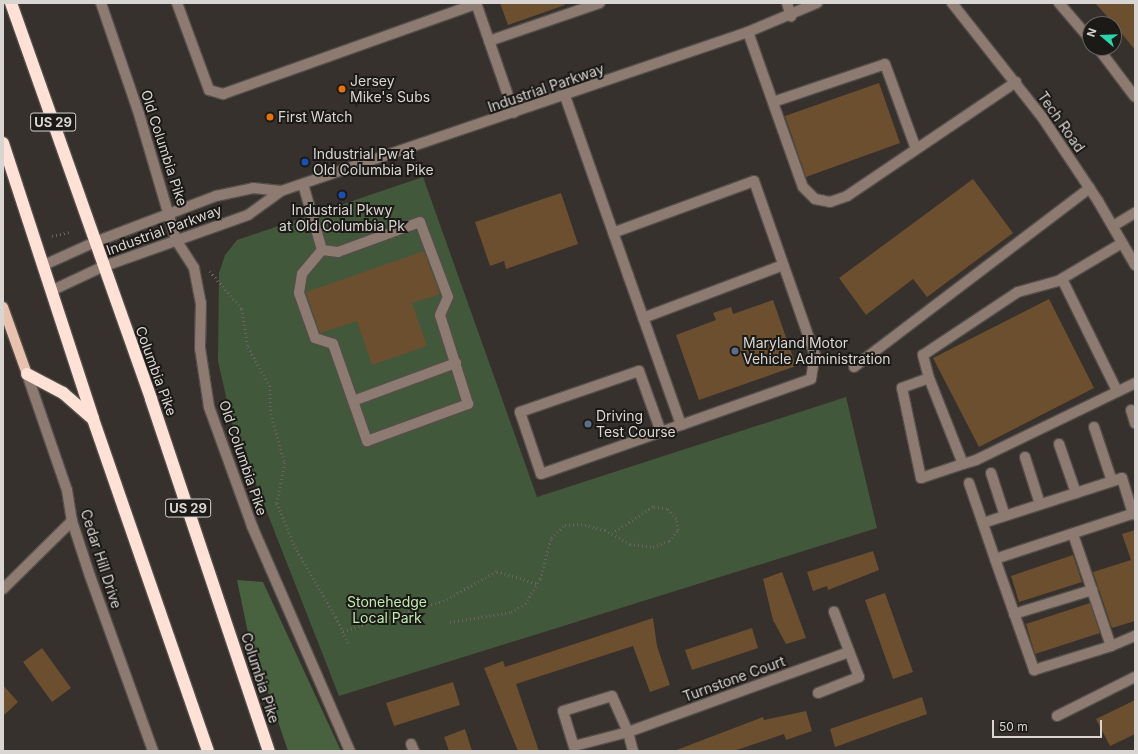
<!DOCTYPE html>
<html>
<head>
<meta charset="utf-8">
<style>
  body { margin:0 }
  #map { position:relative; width:1138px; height:754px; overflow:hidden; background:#36312c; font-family:Inter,sans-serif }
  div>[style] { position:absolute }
  .green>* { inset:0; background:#42583a }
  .forest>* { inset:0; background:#48613f }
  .building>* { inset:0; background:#6b4f2f }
  .path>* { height:2.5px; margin-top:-1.25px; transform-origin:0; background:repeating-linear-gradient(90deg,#67635f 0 1px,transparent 0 4px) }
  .roads { filter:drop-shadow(1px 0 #534f4a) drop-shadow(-1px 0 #534f4a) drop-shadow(0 1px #534f4a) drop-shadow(0 -1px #534f4a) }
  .minor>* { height:10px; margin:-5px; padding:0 5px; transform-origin:5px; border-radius:5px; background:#8d7a71 }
  .major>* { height:10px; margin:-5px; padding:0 5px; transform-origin:5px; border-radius:5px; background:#e8c1af }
  .highway>* { height:12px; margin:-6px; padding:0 6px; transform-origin:6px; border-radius:6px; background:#ffe2d5 }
  .dots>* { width:11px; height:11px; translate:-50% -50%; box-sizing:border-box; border:2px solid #1c1a17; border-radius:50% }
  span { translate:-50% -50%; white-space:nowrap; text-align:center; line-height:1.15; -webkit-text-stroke:4px #1c1a17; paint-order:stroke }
  .shield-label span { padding:1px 3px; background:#1c1a17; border:1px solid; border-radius:3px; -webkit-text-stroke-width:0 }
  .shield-label { font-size:13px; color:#d8d5d2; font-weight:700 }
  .poi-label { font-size:14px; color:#d8d5d2 }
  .left { translate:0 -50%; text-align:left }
  .street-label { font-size:14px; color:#d8d5d2 }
  .park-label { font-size:14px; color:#bfe9ae }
  .frame { position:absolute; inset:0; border:4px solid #d8d5d2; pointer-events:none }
  .north { position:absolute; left:1082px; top:16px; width:40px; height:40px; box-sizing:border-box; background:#1c1a17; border:1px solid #676562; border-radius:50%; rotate:289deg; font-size:11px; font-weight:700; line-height:16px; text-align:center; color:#d8d5d2 }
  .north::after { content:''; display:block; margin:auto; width:14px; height:18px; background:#2ad5ac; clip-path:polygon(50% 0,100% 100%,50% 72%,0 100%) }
  .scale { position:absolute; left:992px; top:720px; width:110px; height:18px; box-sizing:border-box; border:2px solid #d8d5d2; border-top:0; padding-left:5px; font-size:12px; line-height:14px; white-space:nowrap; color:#d8d5d2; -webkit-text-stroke:3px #1c1a17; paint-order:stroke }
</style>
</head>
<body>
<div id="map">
  <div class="green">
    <div style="clip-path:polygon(423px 177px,537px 497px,846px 397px,877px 528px,339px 696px,232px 423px,218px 361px,219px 273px,225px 255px,237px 240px)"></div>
  </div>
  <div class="forest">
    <div style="clip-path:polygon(237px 580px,263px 582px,341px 751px,288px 751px,248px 633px)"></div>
  </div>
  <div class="building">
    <div style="clip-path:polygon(500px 3px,564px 3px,565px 5px,508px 25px)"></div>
    <div style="clip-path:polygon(1095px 3px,1135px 3px,1135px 50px,1114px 24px)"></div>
    <div style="clip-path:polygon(879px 83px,900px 143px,806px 177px,785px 116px)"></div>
    <div style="clip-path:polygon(973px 179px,1013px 233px,927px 297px,913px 279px,866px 315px,839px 278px)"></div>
    <div style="clip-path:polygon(561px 193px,578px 244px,506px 269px,504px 261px,490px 266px,475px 222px)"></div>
    <div style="clip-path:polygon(424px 251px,440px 294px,412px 303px,427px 346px,372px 365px,357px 321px,320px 333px,306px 292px)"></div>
    <div style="clip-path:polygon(1049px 299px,1094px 388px,979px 447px,933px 358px)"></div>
    <div style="clip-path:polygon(773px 300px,796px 366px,699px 400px,676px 335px,716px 320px,713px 313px,731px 307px,733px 314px)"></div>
    <div style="clip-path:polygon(1135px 530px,1135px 621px,1112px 628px,1093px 572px,1131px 560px,1122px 534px)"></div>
    <div style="clip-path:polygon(873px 551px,879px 570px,828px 590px,827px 586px,813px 591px,807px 572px)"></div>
    <div style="clip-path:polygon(1073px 555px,1082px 582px,1019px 602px,1011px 576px)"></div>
    <div style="clip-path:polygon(782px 572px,806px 638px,786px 644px,773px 620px,763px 579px)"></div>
    <div style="clip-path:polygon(885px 593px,913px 672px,893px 679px,865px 600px)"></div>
    <div style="clip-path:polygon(1090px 603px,1100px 633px,1035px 654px,1026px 624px)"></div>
    <div style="clip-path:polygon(653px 618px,657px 646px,670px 685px,650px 692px,633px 646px,516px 684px,539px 751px,518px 751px,484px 668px,503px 661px,505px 667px)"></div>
    <div style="clip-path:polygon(752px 628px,758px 648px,692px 670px,685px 650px)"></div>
    <div style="clip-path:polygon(42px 648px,71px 688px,52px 702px,23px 662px)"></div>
    <div style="clip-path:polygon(453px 682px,460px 705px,394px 726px,386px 703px)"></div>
    <div style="clip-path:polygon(3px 685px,18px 702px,3px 716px)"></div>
    <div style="clip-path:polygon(922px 697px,927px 714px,835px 747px,830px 729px)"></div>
    <div style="clip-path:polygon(1135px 700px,1135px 734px,1110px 746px,1096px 719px)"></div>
    <div style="clip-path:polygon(806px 711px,812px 731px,786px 740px,784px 734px,734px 751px,674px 751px,763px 717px,764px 720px)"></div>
    <div style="clip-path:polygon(465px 729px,472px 751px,449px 751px,444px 737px)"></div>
  </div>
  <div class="path">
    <div style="left:52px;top:236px;width:18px;rotate:-13deg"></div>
    <div style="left:210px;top:271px;width:50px;rotate:49.9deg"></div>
    <div style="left:242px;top:309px;width:38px;rotate:81deg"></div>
    <div style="left:248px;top:347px;width:45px;rotate:60.6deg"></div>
    <div style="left:270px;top:386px;width:28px;rotate:88deg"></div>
    <div style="left:271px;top:414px;width:51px;rotate:74.1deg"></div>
    <div style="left:285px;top:463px;width:41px;rotate:101.3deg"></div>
    <div style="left:277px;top:503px;width:8px;rotate:67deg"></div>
    <div style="left:280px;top:510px;width:40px;rotate:68deg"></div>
    <div style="left:295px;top:547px;width:81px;rotate:59.6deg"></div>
    <div style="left:336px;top:617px;width:31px;rotate:65deg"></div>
    <div style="left:450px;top:622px;width:62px;rotate:-9.3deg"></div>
    <div style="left:511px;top:612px;width:16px;rotate:-30deg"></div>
    <div style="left:525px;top:604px;width:29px;rotate:-59deg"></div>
    <div style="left:540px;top:579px;width:42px;rotate:-75deg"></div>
    <div style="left:551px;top:538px;width:19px;rotate:-43deg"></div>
    <div style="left:565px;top:525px;width:16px;rotate:-4deg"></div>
    <div style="left:581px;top:524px;width:25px;rotate:14deg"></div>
    <div style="left:605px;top:530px;width:29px;rotate:29deg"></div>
    <div style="left:630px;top:544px;width:23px;rotate:7deg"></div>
    <div style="left:653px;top:547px;width:17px;rotate:-21deg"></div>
    <div style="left:669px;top:541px;width:14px;rotate:-51deg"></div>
    <div style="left:678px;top:530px;width:11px;rotate:-100deg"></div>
    <div style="left:676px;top:519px;width:13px;rotate:-132deg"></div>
    <div style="left:667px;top:509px;width:14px;rotate:-172deg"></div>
    <div style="left:653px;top:507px;width:49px;rotate:146.6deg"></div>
    <div style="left:343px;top:631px;width:104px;rotate:-16.7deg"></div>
    <div style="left:443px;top:601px;width:62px;rotate:-29.1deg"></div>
    <div style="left:497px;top:571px;width:43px;rotate:17.6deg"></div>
  </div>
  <div class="roads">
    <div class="minor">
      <div style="left:101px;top:3px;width:117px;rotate:71.1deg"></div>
      <div style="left:139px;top:114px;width:131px;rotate:73.6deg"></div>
      <div style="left:176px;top:240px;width:33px;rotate:57deg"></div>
      <div style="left:194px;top:268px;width:36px;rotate:79deg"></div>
      <div style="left:201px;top:303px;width:45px;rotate:91.3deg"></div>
      <div style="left:200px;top:348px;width:60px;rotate:81.3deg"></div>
      <div style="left:209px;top:407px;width:127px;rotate:70.1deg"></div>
      <div style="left:252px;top:526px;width:245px;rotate:66.5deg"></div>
      <div style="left:177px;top:3px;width:93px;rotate:69.8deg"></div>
      <div style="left:209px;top:90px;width:15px;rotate:16deg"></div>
      <div style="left:223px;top:94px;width:269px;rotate:-19.6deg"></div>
      <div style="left:476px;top:3px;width:116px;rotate:70.9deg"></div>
      <div style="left:787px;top:3px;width:14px;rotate:73deg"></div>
      <div style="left:952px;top:3px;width:145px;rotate:51.7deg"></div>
      <div style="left:1042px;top:117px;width:101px;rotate:56.3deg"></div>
      <div style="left:1098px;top:201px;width:74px;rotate:60deg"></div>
      <div style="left:1059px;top:3px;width:48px;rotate:49.3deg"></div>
      <div style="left:748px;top:32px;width:164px;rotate:70.5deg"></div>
      <div style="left:803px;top:187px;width:17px;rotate:45deg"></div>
      <div style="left:815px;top:199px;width:15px;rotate:11deg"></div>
      <div style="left:830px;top:202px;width:18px;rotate:-19deg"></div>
      <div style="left:847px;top:196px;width:204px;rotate:-34deg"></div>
      <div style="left:489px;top:41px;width:117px;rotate:-18.9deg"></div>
      <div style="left:1098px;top:48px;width:61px;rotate:52.9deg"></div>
      <div style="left:565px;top:96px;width:190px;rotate:70.6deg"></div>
      <div style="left:628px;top:275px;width:159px;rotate:70.5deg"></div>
      <div style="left:681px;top:425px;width:138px;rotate:-19.5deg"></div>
      <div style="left:811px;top:379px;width:24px;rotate:-81deg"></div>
      <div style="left:815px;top:355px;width:184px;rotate:-109.3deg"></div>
      <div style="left:754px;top:181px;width:150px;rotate:159.8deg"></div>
      <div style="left:773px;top:102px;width:118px;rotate:-18.7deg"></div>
      <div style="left:885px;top:64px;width:90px;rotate:70deg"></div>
      <div style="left:303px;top:184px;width:69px;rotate:73.9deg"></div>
      <div style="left:322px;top:250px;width:31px;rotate:130deg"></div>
      <div style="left:302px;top:274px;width:19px;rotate:99deg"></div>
      <div style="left:299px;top:293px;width:48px;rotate:70.4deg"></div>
      <div style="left:315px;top:338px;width:19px;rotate:18deg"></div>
      <div style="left:333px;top:344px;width:103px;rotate:70.7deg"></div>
      <div style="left:367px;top:441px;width:108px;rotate:-20.1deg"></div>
      <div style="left:468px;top:404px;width:93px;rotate:-107.5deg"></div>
      <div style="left:440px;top:315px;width:20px;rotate:-66deg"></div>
      <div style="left:448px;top:297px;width:80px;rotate:-110.5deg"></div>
      <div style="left:420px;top:222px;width:87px;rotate:159.9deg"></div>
      <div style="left:338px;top:252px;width:16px;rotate:-173deg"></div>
      <div style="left:1113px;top:226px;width:26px;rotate:-31deg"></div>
      <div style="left:44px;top:265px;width:56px;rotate:-24.3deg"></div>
      <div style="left:95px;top:242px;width:129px;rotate:-20.8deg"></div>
      <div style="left:216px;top:196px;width:38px;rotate:-12deg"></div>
      <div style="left:253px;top:188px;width:28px;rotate:6deg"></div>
      <div style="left:1062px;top:279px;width:125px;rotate:63.8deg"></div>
      <div style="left:53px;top:290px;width:54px;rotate:-25.1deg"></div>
      <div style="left:102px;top:267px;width:155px;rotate:-19.6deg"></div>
      <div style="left:248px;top:215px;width:41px;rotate:-36deg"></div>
      <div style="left:281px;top:191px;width:493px;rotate:-18.8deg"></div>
      <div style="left:748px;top:32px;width:75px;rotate:-22.8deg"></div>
      <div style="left:643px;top:318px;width:150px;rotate:-20.7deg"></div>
      <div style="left:854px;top:367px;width:296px;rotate:-37.2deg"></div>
      <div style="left:27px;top:374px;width:123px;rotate:71deg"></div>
      <div style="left:67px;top:490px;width:31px;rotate:81deg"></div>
      <div style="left:72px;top:521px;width:58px;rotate:71.9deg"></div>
      <div style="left:90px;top:576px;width:186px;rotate:70.2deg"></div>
      <div style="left:929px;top:378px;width:24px;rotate:-105deg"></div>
      <div style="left:923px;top:355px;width:114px;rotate:-33.6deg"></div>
      <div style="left:1018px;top:292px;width:41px;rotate:-15.4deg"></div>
      <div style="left:1058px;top:281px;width:74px;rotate:-30.7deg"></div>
      <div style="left:353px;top:401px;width:110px;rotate:-20.3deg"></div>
      <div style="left:1131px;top:410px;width:14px;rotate:73deg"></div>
      <div style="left:1094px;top:427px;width:57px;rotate:71.6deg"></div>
      <div style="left:661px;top:432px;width:65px;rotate:-109.8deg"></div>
      <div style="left:639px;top:371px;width:126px;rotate:161deg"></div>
      <div style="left:520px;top:412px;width:65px;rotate:71.3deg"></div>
      <div style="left:541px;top:474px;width:148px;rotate:-19.3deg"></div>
      <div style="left:1059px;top:444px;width:52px;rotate:70.9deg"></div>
      <div style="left:1025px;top:457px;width:49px;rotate:72.3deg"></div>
      <div style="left:963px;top:464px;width:92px;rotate:-111.6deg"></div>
      <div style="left:929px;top:378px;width:29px;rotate:160deg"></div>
      <div style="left:902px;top:388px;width:92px;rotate:78.1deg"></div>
      <div style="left:921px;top:478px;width:44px;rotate:-18.4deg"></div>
      <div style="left:963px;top:464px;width:14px;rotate:-17deg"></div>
      <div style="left:976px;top:460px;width:177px;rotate:-25.8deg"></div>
      <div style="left:991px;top:473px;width:45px;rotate:72deg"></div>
      <div style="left:969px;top:483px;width:80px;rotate:71.1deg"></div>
      <div style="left:995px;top:559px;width:147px;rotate:-18.2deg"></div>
      <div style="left:983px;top:523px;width:146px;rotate:-17.9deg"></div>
      <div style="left:1122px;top:478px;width:38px;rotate:73deg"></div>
      <div style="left:1073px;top:534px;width:118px;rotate:71.3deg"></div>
      <div style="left:1111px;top:646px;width:26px;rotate:-23deg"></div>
      <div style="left:995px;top:559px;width:118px;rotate:70.6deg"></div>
      <div style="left:1034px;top:670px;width:81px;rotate:-17.3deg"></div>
      <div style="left:3px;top:589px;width:97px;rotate:-44.6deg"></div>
      <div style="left:1014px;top:614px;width:82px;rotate:-17.1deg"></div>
      <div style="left:818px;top:693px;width:44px;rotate:-21.3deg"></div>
      <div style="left:859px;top:677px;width:70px;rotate:-111deg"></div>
      <div style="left:1057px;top:716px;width:87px;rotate:-26.6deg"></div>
      <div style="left:411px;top:744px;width:8px;rotate:67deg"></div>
      <div style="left:633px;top:751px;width:20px;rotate:-105deg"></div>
      <div style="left:628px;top:732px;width:39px;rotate:-114deg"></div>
      <div style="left:612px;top:696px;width:51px;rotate:163deg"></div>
      <div style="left:563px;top:711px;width:37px;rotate:73deg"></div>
      <div style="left:574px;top:746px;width:56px;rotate:-14.5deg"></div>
      <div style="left:628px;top:732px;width:235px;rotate:-19.9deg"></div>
    </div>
    <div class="major">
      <div style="left:3px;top:307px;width:71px;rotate:70.3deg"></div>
    </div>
    <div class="highway">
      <div style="left:11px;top:3px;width:420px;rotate:70.5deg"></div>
      <div style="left:151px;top:399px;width:371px;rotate:71.5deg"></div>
      <div style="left:3px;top:143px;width:290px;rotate:71.9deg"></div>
      <div style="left:93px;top:419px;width:351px;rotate:70.9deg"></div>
      <div style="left:27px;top:374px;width:41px;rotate:27.8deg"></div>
      <div style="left:63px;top:393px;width:38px;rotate:41deg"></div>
    </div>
  </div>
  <div class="dots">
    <div style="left:342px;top:89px;background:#e8710a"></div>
    <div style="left:270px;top:117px;background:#e8710a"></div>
    <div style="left:305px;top:162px;background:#1a4fb4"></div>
    <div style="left:342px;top:195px;background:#1a4fb4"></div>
    <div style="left:735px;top:351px;background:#5c6f8a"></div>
    <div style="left:588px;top:424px;background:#5c6f8a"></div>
  </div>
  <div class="shield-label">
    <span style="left:53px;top:122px">US 29</span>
    <span style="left:188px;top:508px">US 29</span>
  </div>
  <div class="poi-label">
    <span class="left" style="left:350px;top:89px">Jersey<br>Mike's Subs</span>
    <span class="left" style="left:278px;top:117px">First Watch</span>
    <span class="left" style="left:313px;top:162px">Industrial Pw at<br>Old Columbia Pike</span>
    <span style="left:342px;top:218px">Industrial Pkwy<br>at Old Columbia Pk</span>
    <span class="left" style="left:743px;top:351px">Maryland Motor<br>Vehicle Administration</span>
    <span class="left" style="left:596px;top:424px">Driving<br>Test Course</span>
  </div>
  <div class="street-label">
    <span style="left:546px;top:88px;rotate:-19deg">Industrial Parkway</span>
    <span style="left:1061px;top:122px;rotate:55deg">Tech Road</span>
    <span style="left:164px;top:148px;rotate:72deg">Old Columbia Pike</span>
    <span style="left:164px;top:230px;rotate:-20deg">Industrial Parkway</span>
    <span style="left:156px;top:371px;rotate:70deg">Columbia Pike</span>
    <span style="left:243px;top:458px;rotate:71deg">Old Columbia Pike</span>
    <span style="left:101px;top:559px;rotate:72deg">Cedar Hill Drive</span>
    <span style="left:260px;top:678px;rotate:72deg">Columbia Pike</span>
    <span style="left:734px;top:679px;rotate:-20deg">Turnstone Court</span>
  </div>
  <div class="park-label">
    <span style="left:387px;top:610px">Stonehedge<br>Local Park</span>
  </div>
  <div class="frame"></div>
  <div class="north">N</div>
  <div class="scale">50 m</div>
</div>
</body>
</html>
